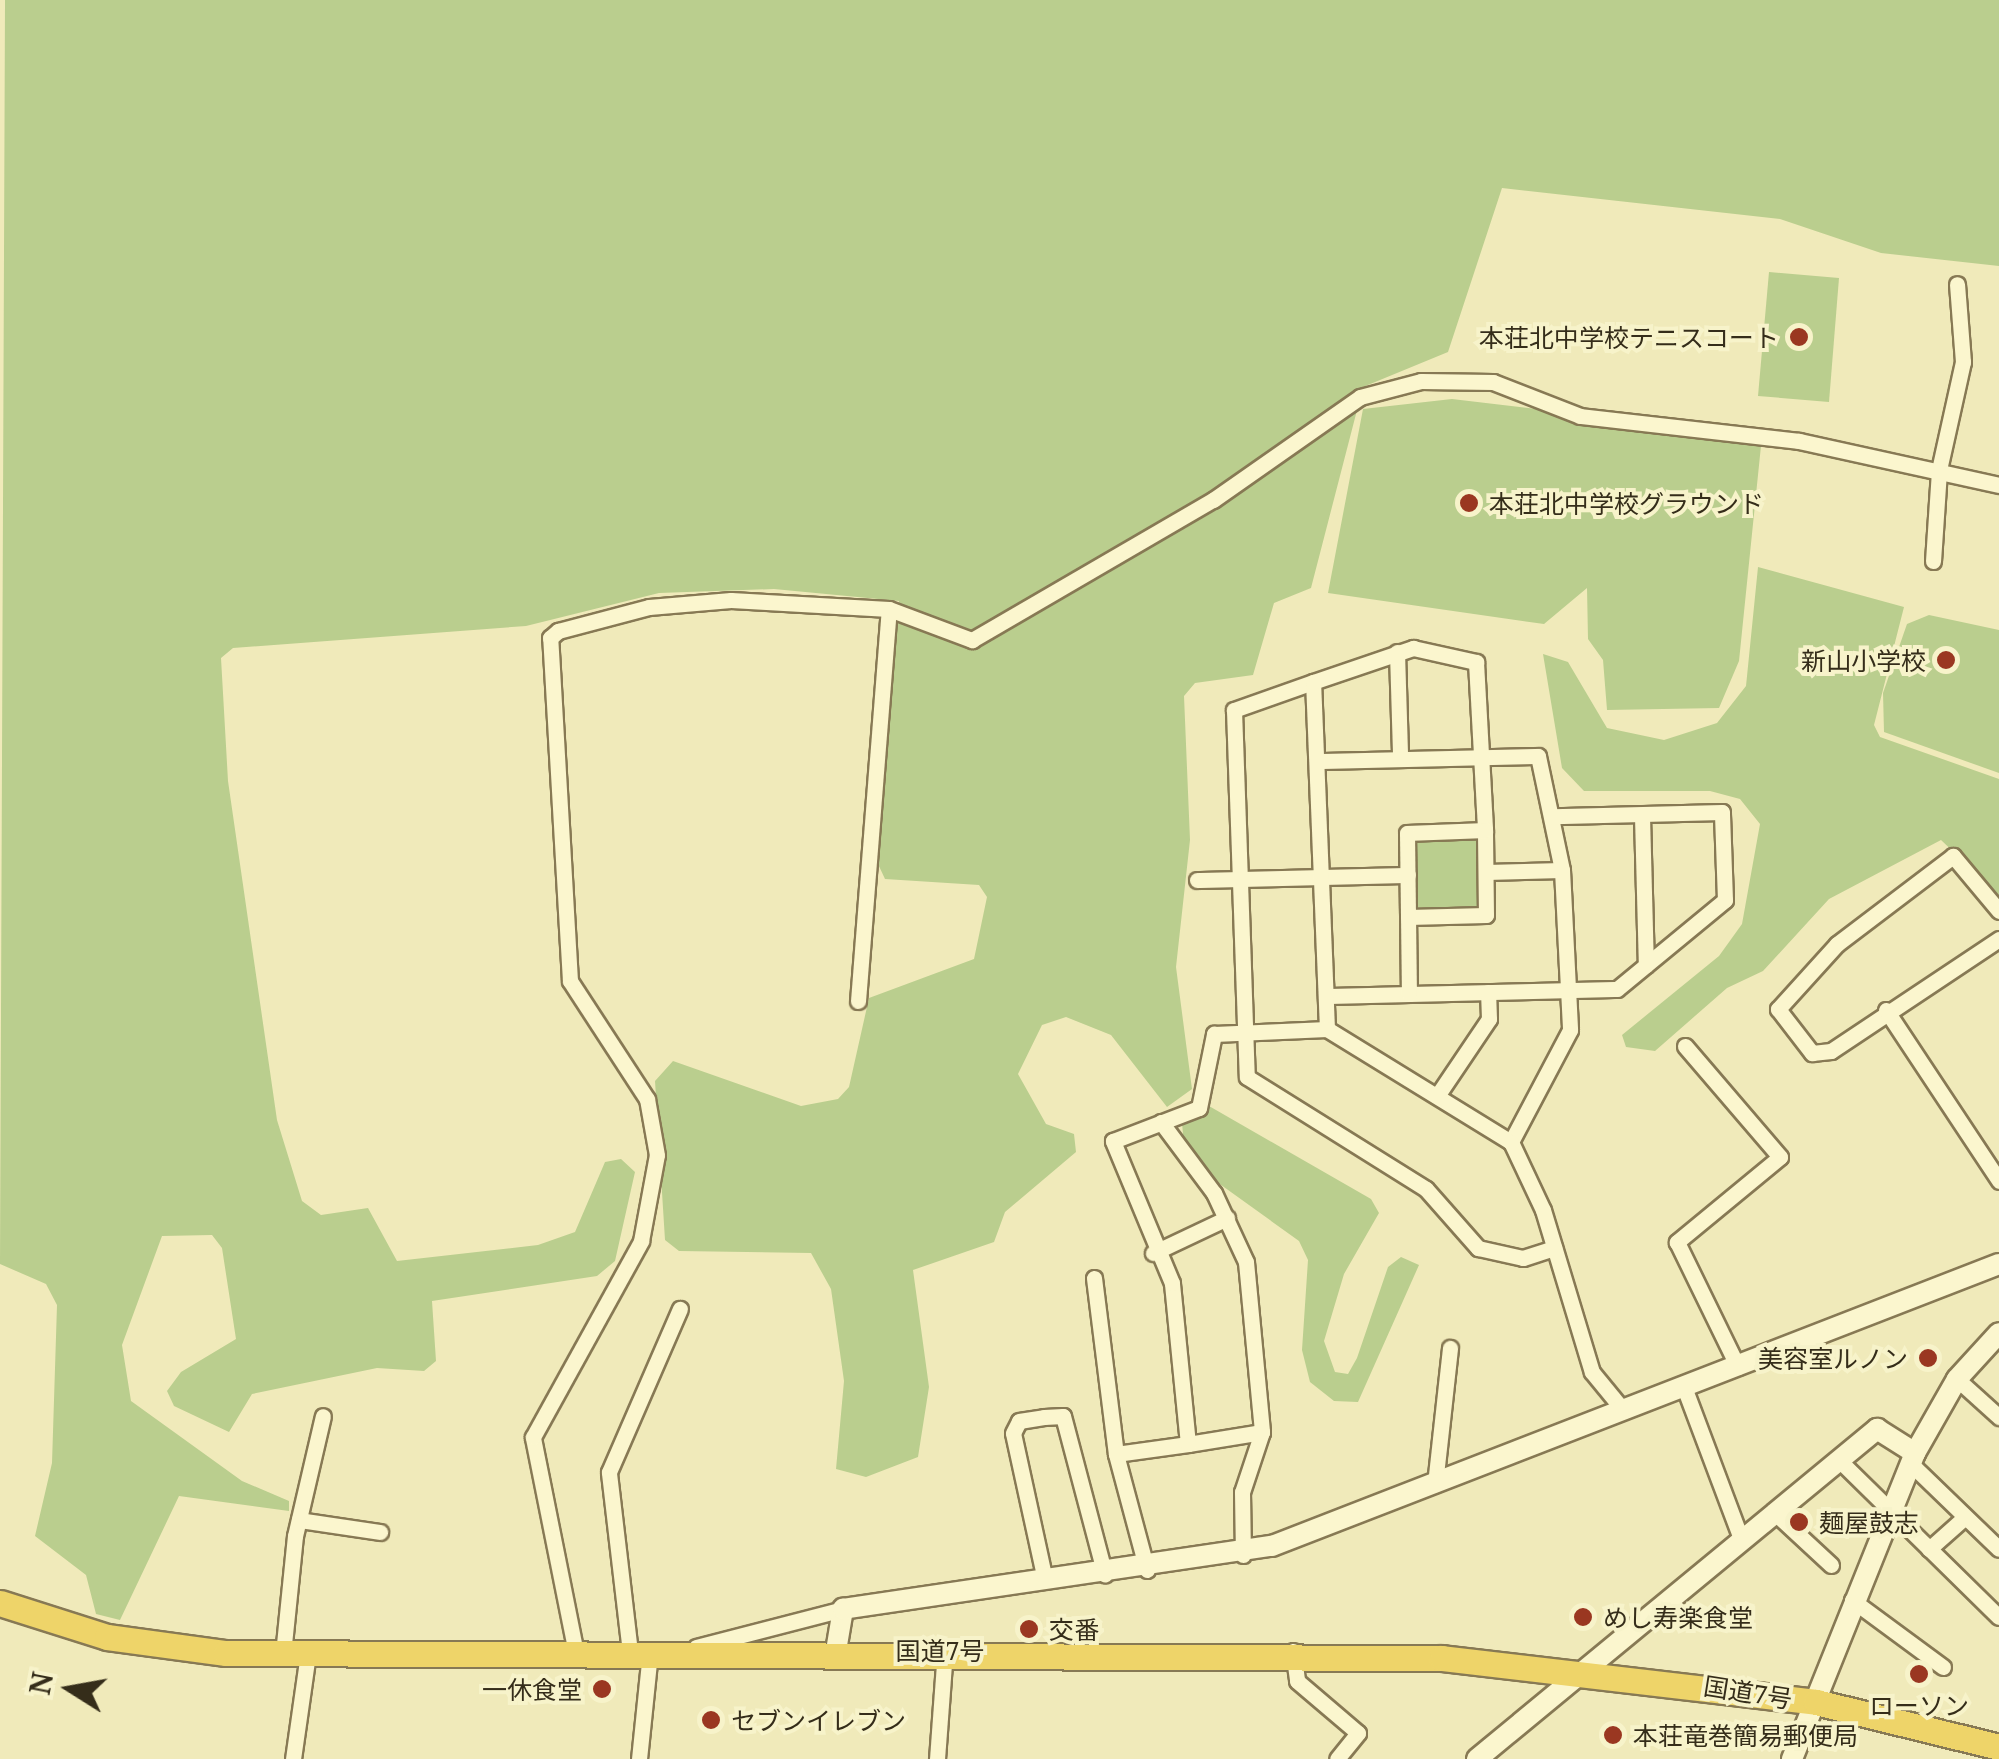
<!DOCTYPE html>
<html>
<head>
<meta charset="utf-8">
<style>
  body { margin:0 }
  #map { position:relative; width:1999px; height:1759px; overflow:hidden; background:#f0eaba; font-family:"Noto Serif","Noto Sans JP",serif }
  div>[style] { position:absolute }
  .green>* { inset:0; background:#bace8e }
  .roads { filter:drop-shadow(2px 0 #877954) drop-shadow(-2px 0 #877954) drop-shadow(0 2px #877954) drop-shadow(0 -2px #877954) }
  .minor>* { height:15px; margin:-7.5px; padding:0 7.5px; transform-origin:7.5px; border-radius:7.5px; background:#fbf6ce }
  .tertiary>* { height:20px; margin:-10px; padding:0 10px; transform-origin:10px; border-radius:10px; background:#fbf6ce }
  .trunk>* { height:25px; margin:-12.5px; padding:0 12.5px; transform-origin:12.5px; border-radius:12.5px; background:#eed469 }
  .dots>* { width:28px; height:28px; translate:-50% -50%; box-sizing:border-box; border:5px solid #f7f3ca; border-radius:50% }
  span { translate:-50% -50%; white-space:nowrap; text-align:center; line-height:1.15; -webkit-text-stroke:8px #f7f3ca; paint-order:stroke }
  .poi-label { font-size:25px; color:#352d1a }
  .right { translate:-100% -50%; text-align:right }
  .left { translate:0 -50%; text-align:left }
  .street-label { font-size:25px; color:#352d1a }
  .north { position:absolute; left:20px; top:1639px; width:100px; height:100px; -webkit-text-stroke:8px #f7f3ca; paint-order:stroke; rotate:281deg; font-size:28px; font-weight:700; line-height:40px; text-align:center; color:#352d1a }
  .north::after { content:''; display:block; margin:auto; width:35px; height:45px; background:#352d1a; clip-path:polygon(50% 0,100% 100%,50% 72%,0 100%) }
</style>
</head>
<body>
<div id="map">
  <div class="green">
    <div style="clip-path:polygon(5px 0,1999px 0,1999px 266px,1881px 253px,1780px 219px,1502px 188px,1448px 352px,1363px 387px,1311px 588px,1274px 603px,1253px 675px,1195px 683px,1184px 696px,1190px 840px,1176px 967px,1192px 1089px,1167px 1107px,1111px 1035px,1066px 1017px,1042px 1025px,1018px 1074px,1046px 1124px,1074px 1134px,1076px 1152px,1005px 1212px,994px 1242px,913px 1270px,929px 1387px,918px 1457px,866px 1477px,836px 1469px,844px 1381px,831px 1289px,811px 1253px,679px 1251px,665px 1240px,655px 1081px,673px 1061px,801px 1106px,838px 1099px,849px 1087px,869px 998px,974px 959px,987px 897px,979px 885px,885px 879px,878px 864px,899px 601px,774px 589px,659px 593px,526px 626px,233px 648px,221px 658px,228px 781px,277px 1120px,302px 1201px,321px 1215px,368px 1208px,397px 1261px,538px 1245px,575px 1232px,605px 1162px,621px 1159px,635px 1172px,615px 1261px,597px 1276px,432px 1301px,436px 1361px,424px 1371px,377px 1368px,252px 1394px,229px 1432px,174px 1406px,167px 1391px,181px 1372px,236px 1339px,222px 1248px,212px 1235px,162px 1236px,122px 1345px,131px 1401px,242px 1481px,289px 1501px,289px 1511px,179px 1496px,120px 1620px,96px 1614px,86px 1575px,35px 1536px,52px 1463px,57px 1305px,46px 1284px,0 1264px)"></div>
    <div style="clip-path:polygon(1769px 272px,1839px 278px,1829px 402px,1758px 396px)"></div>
    <div style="clip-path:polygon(1452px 399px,1762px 436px,1739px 661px,1719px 708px,1607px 710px,1603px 660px,1588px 639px,1587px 588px,1544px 624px,1328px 593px,1363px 409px)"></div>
    <div style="clip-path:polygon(1758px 567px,1904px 607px,1874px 725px,1880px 737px,1999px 779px,1999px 895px,1941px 840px,1829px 899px,1763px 971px,1727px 988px,1655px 1051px,1626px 1047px,1622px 1035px,1719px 956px,1742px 924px,1760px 824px,1740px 799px,1710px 791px,1584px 791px,1562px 768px,1543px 654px,1568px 662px,1607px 728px,1664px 740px,1717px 723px,1746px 686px)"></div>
    <div style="clip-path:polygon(1929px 615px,1999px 630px,1999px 773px,1884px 732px,1883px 693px,1907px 624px)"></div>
    <div style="clip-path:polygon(1485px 830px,1486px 915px,1408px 917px,1407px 833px)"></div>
    <div style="clip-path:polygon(1209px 1106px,1371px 1199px,1379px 1213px,1344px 1274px,1324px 1341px,1335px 1372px,1348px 1374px,1357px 1358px,1388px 1267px,1401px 1257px,1419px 1265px,1358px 1402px,1334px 1401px,1310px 1382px,1302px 1350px,1308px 1260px,1299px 1241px,1203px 1172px,1184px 1145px,1182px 1123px)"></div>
  </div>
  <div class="roads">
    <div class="minor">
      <div style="left:1933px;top:561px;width:91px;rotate:-86.2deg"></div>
      <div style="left:1939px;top:470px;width:111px;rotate:-77.5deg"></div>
      <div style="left:1963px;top:362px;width:78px;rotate:-94.4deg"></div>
      <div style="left:1397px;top:652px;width:104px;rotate:88.3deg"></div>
      <div style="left:1313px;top:682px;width:84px;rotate:160.5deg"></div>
      <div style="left:1234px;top:710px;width:367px;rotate:88deg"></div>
      <div style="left:1247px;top:1077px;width:211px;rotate:32deg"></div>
      <div style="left:1426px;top:1189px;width:79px;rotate:48.6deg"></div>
      <div style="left:1478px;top:1248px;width:46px;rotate:12.5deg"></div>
      <div style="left:1523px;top:1258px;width:33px;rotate:-18deg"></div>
      <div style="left:1319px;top:761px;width:219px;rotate:-1.3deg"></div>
      <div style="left:1538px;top:756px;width:116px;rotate:78.1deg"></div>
      <div style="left:1562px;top:870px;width:160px;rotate:87.1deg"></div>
      <div style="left:1570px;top:1030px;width:127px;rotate:117.8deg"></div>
      <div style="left:1642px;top:816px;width:149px;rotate:88.5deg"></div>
      <div style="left:1486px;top:872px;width:76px;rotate:-1.5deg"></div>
      <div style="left:1197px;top:880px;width:211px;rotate:-1.4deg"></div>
      <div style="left:1999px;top:911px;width:72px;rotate:-129.9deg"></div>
      <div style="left:1953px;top:856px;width:146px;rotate:142.8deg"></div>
      <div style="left:1837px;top:944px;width:88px;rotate:132.2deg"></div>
      <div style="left:1778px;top:1009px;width:56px;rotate:52.3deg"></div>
      <div style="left:1812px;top:1053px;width:19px;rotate:-6deg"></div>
      <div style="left:1831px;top:1051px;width:202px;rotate:-33.7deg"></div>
      <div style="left:1408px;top:917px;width:78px;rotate:-1.5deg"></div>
      <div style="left:1486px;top:915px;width:85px;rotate:-90.7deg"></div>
      <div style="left:1326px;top:996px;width:291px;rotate:-1.4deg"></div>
      <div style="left:1617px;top:989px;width:140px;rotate:-39.5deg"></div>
      <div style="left:1725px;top:900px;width:88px;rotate:-92deg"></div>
      <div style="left:1722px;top:812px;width:169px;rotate:178.6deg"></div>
      <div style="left:858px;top:1001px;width:393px;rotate:-85.5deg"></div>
      <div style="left:1886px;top:1010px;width:205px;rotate:56.5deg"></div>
      <div style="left:1327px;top:1029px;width:347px;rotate:-92.3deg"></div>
      <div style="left:1313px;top:682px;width:106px;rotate:-18.8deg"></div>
      <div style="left:1413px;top:648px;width:65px;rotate:12.5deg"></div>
      <div style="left:1476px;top:662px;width:168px;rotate:86.9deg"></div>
      <div style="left:1485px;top:830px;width:78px;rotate:177.8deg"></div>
      <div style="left:1407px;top:833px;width:161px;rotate:89.3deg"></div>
      <div style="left:1685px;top:1046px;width:146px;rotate:49.4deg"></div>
      <div style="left:1780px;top:1157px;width:134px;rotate:140.5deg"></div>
      <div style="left:1677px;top:1242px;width:139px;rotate:64deg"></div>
      <div style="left:1437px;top:1096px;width:93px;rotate:-56deg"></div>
      <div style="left:1489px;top:1019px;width:27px;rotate:-92deg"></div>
      <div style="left:1161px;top:1122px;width:89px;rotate:53.3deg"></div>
      <div style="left:1214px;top:1193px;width:76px;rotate:65.1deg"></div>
      <div style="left:1246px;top:1262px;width:171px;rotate:84.6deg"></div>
      <div style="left:1262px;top:1432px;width:63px;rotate:108.4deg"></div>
      <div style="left:1242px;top:1492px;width:63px;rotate:89.1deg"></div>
      <div style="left:1153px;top:1253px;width:82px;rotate:-25.3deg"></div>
      <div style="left:1094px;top:1278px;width:177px;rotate:82.9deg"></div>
      <div style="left:1957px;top:1379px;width:57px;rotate:42.1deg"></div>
      <div style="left:1684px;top:1387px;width:162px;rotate:69.4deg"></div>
      <div style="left:1188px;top:1444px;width:75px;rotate:-9.2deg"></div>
      <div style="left:1841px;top:1462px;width:221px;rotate:44.5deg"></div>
      <div style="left:1911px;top:1464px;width:122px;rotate:44deg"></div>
      <div style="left:1435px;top:1484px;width:137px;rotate:-83.7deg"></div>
      <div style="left:1776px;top:1514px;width:75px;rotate:42.8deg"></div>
      <div style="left:299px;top:1520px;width:82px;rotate:8.4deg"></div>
      <div style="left:1929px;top:1549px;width:48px;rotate:-41.6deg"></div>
      <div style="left:1147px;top:1570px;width:120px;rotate:-105deg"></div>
      <div style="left:1116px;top:1454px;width:73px;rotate:-7.9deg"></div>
      <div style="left:1188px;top:1444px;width:162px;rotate:-95.7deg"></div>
      <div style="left:1172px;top:1283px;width:154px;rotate:-112.6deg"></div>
      <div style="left:1113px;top:1141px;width:92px;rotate:-21deg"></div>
      <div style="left:1199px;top:1108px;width:76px;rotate:-78.5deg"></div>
      <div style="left:1214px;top:1034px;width:113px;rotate:-2.5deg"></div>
      <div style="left:1327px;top:1029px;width:216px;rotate:31.6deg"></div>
      <div style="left:1511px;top:1142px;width:75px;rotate:64.8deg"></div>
      <div style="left:1543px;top:1210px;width:169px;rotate:73.2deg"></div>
      <div style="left:1592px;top:1372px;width:50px;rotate:50.6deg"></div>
      <div style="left:1045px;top:1580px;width:150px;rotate:-102.3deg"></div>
      <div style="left:1013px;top:1433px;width:13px;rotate:-63deg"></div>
      <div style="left:1019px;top:1421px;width:25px;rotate:-9deg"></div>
      <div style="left:1044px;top:1417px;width:19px;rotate:-3deg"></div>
      <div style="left:1063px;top:1416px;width:164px;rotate:75.2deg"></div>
      <div style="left:1852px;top:1600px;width:113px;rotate:36.4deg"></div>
      <div style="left:696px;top:1647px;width:152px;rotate:-14.5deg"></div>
      <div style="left:1293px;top:1651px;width:30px;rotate:82deg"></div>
      <div style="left:1297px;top:1681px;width:80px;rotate:40.4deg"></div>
      <div style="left:1358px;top:1733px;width:33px;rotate:129deg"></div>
      <div style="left:630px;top:1652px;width:181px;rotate:-96.7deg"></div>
      <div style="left:609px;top:1472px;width:178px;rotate:-66.5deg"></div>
      <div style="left:576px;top:1653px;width:220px;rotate:-101.3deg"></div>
      <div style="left:533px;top:1437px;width:224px;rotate:-61.1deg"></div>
      <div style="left:641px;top:1241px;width:87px;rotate:-79.5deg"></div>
      <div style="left:657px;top:1155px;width:57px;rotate:-100.1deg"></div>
      <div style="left:647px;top:1099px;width:141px;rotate:-123.1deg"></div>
      <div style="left:570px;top:981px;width:344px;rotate:-93.3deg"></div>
      <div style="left:550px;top:638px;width:11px;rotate:-41deg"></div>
      <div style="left:558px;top:631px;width:94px;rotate:-14.8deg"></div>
      <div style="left:649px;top:607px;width:82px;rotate:-4.9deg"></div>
      <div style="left:731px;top:600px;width:158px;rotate:3.3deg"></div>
      <div style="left:889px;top:609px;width:89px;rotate:20.5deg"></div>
      <div style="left:972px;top:640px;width:279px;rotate:-30.2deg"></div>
      <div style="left:1213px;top:500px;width:179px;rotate:-35deg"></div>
      <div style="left:1360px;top:397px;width:63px;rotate:-14.7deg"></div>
      <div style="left:1421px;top:381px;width:72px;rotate:0.8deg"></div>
      <div style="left:1493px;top:382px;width:93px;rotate:21.3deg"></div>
      <div style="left:1580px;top:416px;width:220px;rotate:6.5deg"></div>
      <div style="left:1799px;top:441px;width:205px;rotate:12.4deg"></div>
      <div style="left:283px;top:1654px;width:119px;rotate:-84.2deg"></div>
      <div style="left:295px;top:1536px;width:123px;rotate:-76.9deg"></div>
      <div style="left:293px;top:1759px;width:106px;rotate:-81.9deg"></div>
      <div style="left:639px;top:1759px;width:108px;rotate:-84.1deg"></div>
      <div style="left:937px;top:1759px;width:109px;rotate:-85.8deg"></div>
    </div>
    <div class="tertiary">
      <div style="left:836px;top:1651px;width:43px;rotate:-80.5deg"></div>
      <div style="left:843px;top:1609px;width:434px;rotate:-8.4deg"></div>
      <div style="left:1272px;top:1546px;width:780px;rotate:-21.2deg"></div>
      <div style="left:1477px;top:1759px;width:519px;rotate:-39.52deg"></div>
      <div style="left:1877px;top:1429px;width:45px;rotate:32.3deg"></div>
      <div style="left:1792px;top:1759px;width:330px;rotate:-68.1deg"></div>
      <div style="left:1915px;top:1453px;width:85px;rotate:-60.4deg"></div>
      <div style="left:1957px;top:1379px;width:62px;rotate:-47.6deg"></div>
    </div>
    <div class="trunk">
      <div style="left:0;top:1603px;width:112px;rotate:17.6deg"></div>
      <div style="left:107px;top:1637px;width:120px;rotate:7.7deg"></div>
      <div style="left:226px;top:1653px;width:1216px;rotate:0.24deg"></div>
      <div style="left:1442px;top:1658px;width:377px;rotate:6.7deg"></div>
      <div style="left:1816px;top:1702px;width:188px;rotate:13.8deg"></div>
    </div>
  </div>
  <div class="dots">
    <div style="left:1799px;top:337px;background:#9a3721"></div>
    <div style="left:1469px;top:503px;background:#9a3721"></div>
    <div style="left:1946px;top:660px;background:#9a3721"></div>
    <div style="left:1928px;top:1358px;background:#9a3721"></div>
    <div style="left:1799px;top:1522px;background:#9a3721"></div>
    <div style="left:1583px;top:1617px;background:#9a3721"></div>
    <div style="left:1029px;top:1629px;background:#9a3721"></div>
    <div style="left:1919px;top:1674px;background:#9a3721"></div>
    <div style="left:602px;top:1689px;background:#9a3721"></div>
    <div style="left:711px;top:1720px;background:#9a3721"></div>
    <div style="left:1613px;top:1735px;background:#9a3721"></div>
  </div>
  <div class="poi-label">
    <span class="right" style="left:1779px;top:337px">本荘北中学校テニスコート</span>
    <span class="left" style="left:1489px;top:503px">本荘北中学校グラウンド</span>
    <span class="right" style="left:1926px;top:660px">新山小学校</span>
    <span class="right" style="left:1908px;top:1358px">美容室ルノン</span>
    <span class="left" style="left:1819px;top:1522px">麺屋鼓志</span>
    <span class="left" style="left:1603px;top:1617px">めし寿楽食堂</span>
    <span class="left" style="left:1049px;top:1629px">交番</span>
    <span class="right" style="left:582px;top:1689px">一休食堂</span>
    <span style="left:1919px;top:1705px">ローソン</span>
    <span class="left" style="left:731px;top:1720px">セブンイレブン</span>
    <span class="left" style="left:1633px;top:1735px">本荘竜巻簡易郵便局</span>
  </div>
  <div class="street-label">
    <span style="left:940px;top:1650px">国道7号</span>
    <span style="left:1748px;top:1692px;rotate:9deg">国道7号</span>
  </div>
  <div class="north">N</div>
</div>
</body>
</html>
